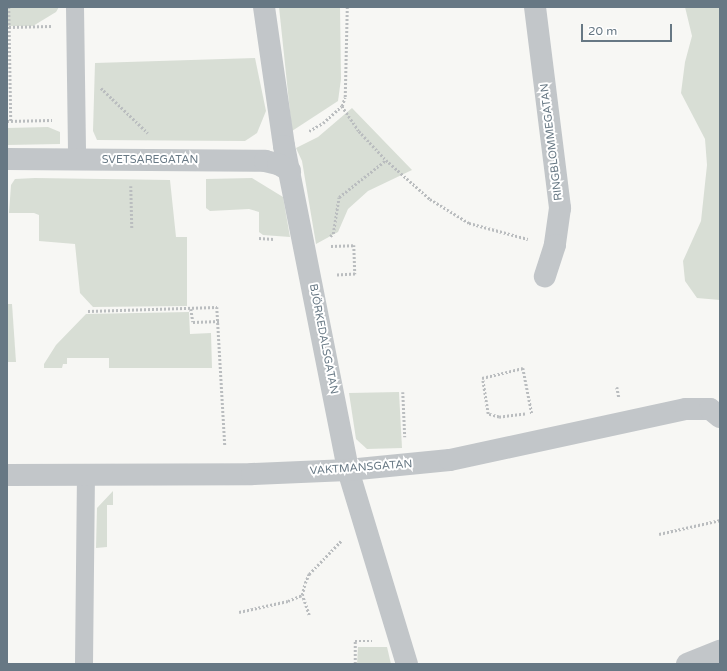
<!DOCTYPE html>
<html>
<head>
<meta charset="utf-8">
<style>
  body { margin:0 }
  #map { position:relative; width:727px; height:671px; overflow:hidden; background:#f7f7f4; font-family:"Varela Round",sans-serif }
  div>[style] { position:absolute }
  .green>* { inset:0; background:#d8ded5 }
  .path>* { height:2.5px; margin-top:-1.25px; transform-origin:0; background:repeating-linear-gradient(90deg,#babdbf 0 2px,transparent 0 4px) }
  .service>* { height:18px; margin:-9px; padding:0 9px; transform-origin:9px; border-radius:9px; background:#c2c6c9 }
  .minor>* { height:22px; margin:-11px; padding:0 11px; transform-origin:11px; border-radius:11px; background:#c2c6c9 }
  span { translate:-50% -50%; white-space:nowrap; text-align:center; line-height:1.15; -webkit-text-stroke:4px #fff; paint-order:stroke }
  .street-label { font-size:11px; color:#677884 }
  .frame { position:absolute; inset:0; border:8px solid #677884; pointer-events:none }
  .scale { position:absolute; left:581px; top:24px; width:91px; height:18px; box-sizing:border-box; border:2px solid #677884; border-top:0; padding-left:5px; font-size:12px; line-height:14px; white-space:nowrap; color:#677884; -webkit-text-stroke:3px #fff; paint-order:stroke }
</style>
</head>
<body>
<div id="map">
  <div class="green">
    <div style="clip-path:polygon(7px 7px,59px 7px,56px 12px,33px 26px,7px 26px)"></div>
    <div style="clip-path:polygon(279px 7px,340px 7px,341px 79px,338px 101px,292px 131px)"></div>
    <div style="clip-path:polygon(685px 7px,720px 7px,720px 300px,697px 298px,685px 281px,683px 261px,701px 221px,707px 165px,705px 139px,681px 93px,685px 62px,692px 36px)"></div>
    <div style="clip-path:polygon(255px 58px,266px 111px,257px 133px,245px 141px,97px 140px,93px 131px,95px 63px)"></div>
    <div style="clip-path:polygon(352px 108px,412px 170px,368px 191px,348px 209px,338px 232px,316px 244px,302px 161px,296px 148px,318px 137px)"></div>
    <div style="clip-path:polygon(48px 127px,60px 132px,60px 144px,7px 145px,7px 128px)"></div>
    <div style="clip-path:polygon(35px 178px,170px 180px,176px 237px,187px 237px,187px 306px,93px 307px,80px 293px,75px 244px,39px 241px,39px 215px,34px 213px,9px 213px,11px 185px,15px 179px)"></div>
    <div style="clip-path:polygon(252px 178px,283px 197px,290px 237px,263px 235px,259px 232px,259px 212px,249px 209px,210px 211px,206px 208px,206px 179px)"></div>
    <div style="clip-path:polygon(7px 304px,12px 304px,16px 362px,7px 362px)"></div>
    <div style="clip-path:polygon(189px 312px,190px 334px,211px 333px,212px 368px,109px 368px,109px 358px,67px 358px,67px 364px,63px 364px,62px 368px,44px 368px,44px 364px,56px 345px,86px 314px)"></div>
    <div style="clip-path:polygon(399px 392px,402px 448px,367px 449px,356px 439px,349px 393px)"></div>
    <div style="clip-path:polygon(113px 491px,113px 505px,107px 505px,107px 547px,96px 548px,97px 508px)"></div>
    <div style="clip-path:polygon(358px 647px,387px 647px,391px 664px,357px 664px)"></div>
  </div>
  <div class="path">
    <div style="left:9px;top:7px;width:114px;rotate:89deg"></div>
    <div style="left:9px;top:27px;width:42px;rotate:-1.4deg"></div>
    <div style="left:101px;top:88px;width:65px;rotate:43.8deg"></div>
    <div style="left:342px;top:106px;width:30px;rotate:56deg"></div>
    <div style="left:359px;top:131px;width:40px;rotate:47deg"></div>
    <div style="left:386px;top:160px;width:59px;rotate:41.6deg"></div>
    <div style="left:430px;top:199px;width:46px;rotate:31.6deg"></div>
    <div style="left:469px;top:223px;width:61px;rotate:15.2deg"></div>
    <div style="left:7px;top:121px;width:45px;rotate:-1.3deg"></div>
    <div style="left:309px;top:131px;width:16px;rotate:-30deg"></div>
    <div style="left:323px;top:123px;width:25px;rotate:-42deg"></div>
    <div style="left:342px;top:106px;width:9px;rotate:-72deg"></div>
    <div style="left:345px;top:97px;width:90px;rotate:-88.7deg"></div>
    <div style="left:131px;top:186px;width:42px;rotate:88.6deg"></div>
    <div style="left:330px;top:236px;width:4px;rotate:-34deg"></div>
    <div style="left:333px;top:234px;width:37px;rotate:-81deg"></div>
    <div style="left:339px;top:197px;width:60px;rotate:-38.2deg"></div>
    <div style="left:259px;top:238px;width:15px;rotate:4deg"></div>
    <div style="left:331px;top:246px;width:23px;rotate:-2deg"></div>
    <div style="left:354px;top:245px;width:29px;rotate:88deg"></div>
    <div style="left:355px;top:274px;width:18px;rotate:177deg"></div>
    <div style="left:191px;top:309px;width:13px;rotate:81deg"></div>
    <div style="left:193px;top:322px;width:27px;rotate:-2deg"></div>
    <div style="left:88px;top:311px;width:129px;rotate:-1.8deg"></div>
    <div style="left:217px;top:307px;width:140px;rotate:86.7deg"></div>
    <div style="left:617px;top:387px;width:10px;rotate:79deg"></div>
    <div style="left:403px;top:392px;width:45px;rotate:87.5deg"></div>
    <div style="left:525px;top:414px;width:26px;rotate:173deg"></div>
    <div style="left:499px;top:417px;width:11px;rotate:-165deg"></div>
    <div style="left:488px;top:414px;width:36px;rotate:-99deg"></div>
    <div style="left:482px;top:378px;width:42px;rotate:-13.7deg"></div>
    <div style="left:523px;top:368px;width:47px;rotate:78.9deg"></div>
    <div style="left:659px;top:534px;width:63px;rotate:-12.9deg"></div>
    <div style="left:239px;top:612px;width:50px;rotate:-12.7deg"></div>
    <div style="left:288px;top:601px;width:15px;rotate:-23deg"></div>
    <div style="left:309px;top:615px;width:21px;rotate:-109deg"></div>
    <div style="left:302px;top:595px;width:12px;rotate:-76deg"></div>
    <div style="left:305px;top:583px;width:10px;rotate:-66deg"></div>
    <div style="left:309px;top:574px;width:46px;rotate:-45.9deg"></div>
    <div style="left:355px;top:664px;width:23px;rotate:-90deg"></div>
    <div style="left:355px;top:641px;width:17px"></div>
  </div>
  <div class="service">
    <div style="left:75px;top:7px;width:152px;rotate:89.2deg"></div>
    <div style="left:84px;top:664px;width:189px;rotate:-89.4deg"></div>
  </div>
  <div class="minor">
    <div style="left:264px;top:7px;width:140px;rotate:81.8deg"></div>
    <div style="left:284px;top:146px;width:330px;rotate:78.8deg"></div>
    <div style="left:348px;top:470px;width:203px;rotate:73.1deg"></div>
    <div style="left:535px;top:7px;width:203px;rotate:82.9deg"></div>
    <div style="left:560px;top:208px;width:37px;rotate:98deg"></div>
    <div style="left:555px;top:245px;width:33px;rotate:108deg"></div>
    <div style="left:7px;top:159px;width:258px;rotate:0.4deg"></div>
    <div style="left:265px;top:161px;width:13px;rotate:13deg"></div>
    <div style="left:278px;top:164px;width:14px;rotate:30deg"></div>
    <div style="left:7px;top:475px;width:245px;rotate:-0.2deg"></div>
    <div style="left:252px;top:474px;width:96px;rotate:-2.4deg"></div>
    <div style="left:348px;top:470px;width:102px;rotate:-5.6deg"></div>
    <div style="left:450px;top:460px;width:241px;rotate:-12.2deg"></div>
    <div style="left:686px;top:409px;width:24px"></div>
    <div style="left:710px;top:409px;width:13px;rotate:39deg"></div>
    <div style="left:687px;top:664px;width:35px;rotate:-22deg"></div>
  </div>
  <div class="street-label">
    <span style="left:552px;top:142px;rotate:-97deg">RINGBLOMMEGATAN</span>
    <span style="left:150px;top:160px">SVETSAREGATAN</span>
    <span style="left:323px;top:339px;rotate:79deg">BJÖRKEDALSGATAN</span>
    <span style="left:361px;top:468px;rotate:-4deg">VAKTMANSGATAN</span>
  </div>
  <div class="frame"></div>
  <div class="scale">20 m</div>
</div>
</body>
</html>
